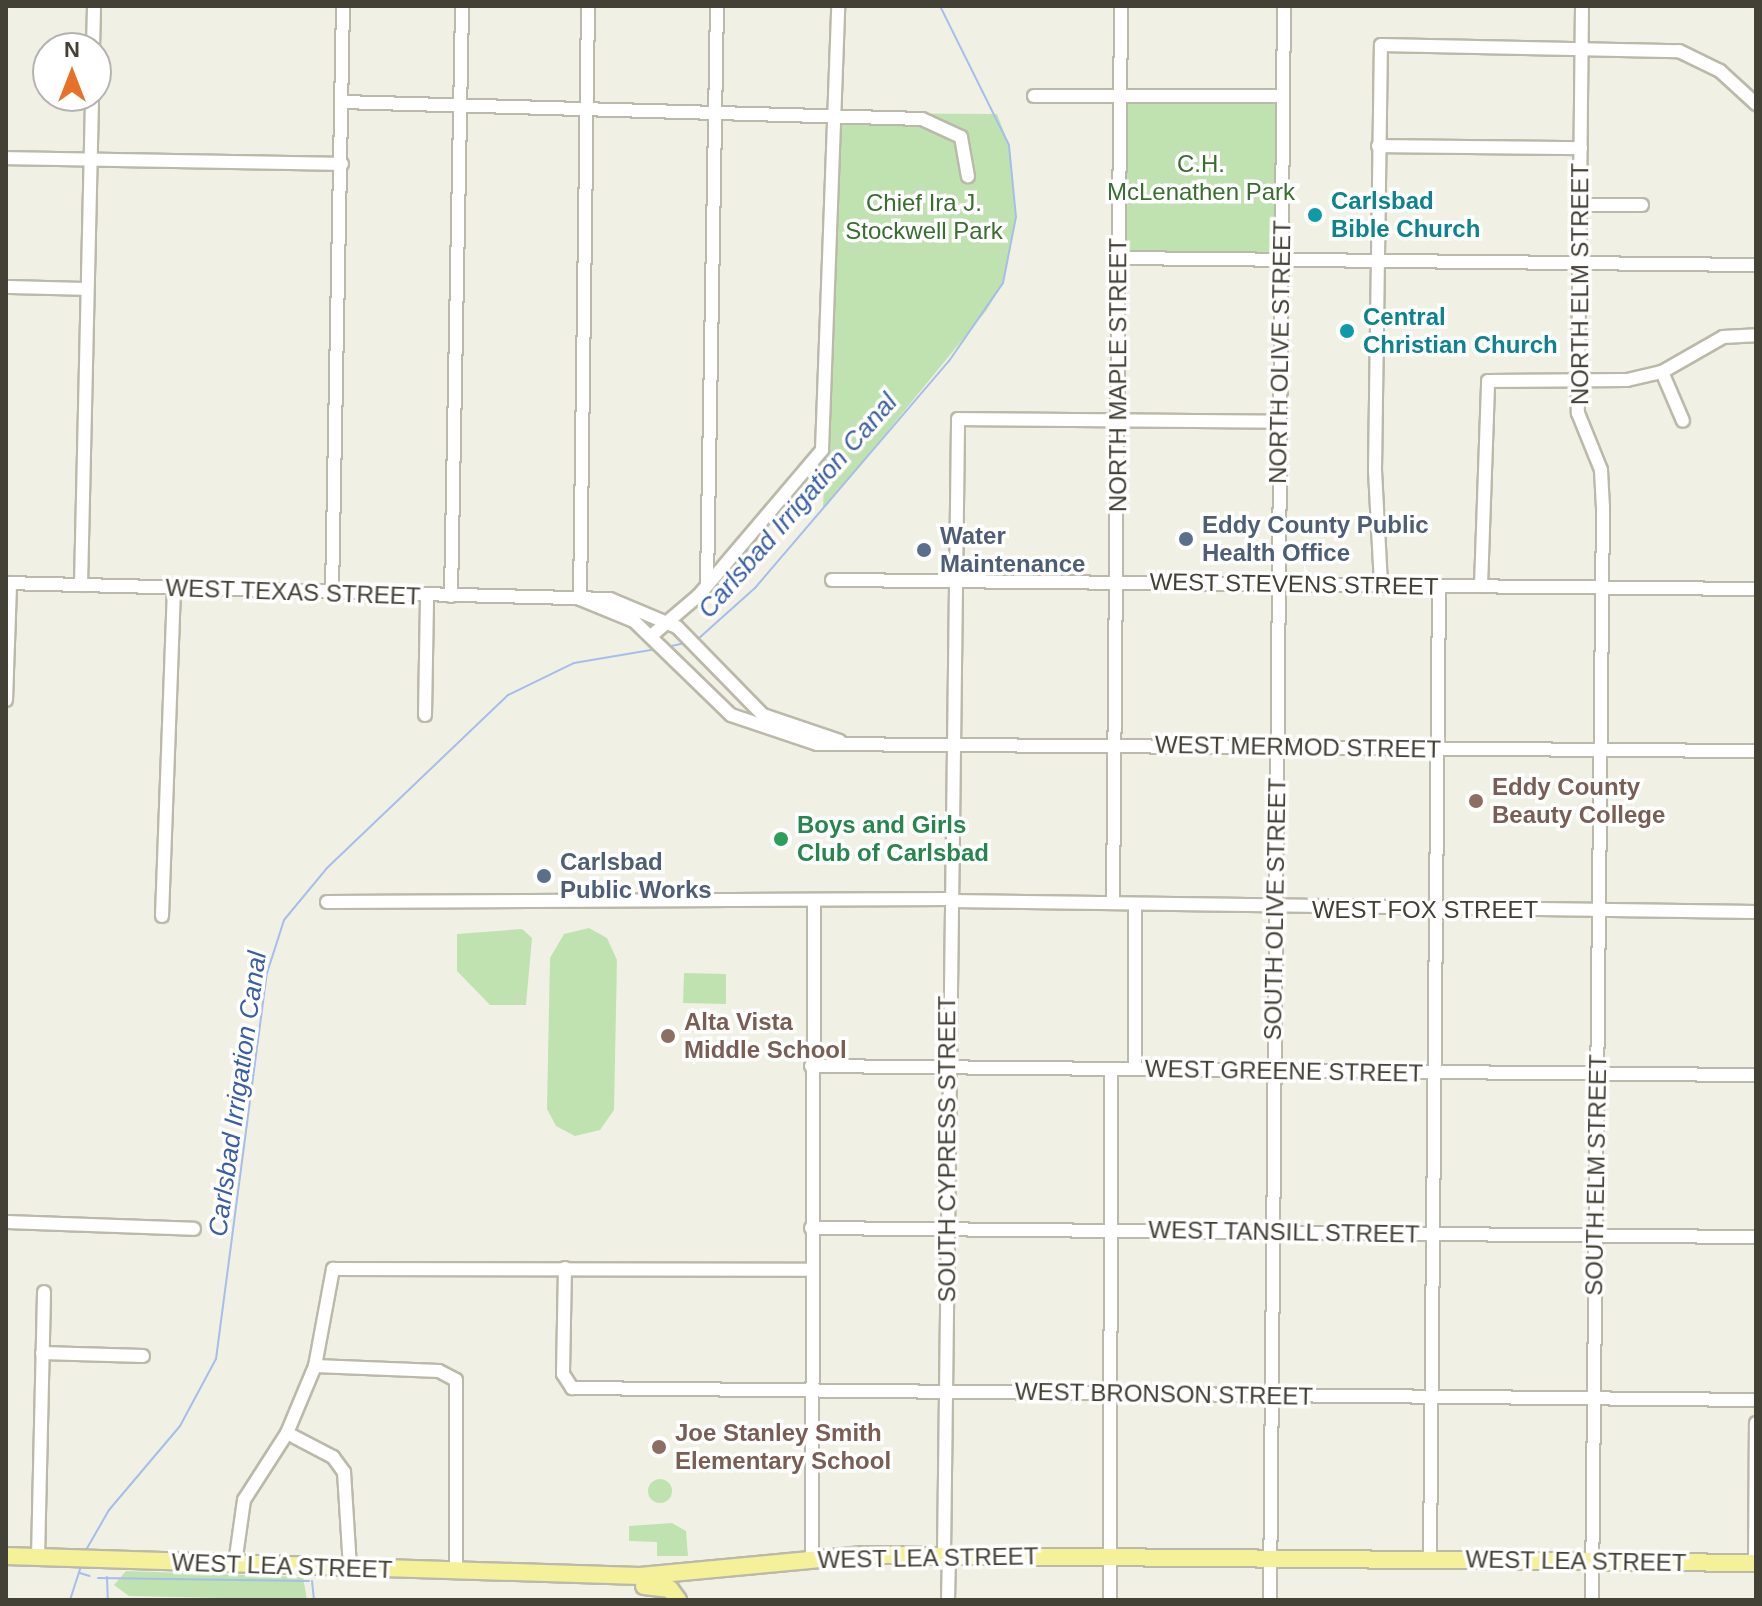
<!DOCTYPE html>
<html>
<head>
<meta charset="utf-8">
<style>
  body { margin:0 }
  #map { position:relative; width:1762px; height:1606px; overflow:hidden; background:#f1f0e5; font-family:Arial,sans-serif }
  div>[style] { position:absolute }
  .green>* { inset:0; background:#c0e2b1 }
  .round { border-radius:50% }
  .stream>* { height:2px; margin:-1px; padding:0 1px; transform-origin:1px; border-radius:1px; background:#a6bee9 }
  .roads { filter:drop-shadow(2px 0 #bbb9a9) drop-shadow(-2px 0 #bbb9a9) drop-shadow(0 2px #bbb9a9) drop-shadow(0 -2px #bbb9a9) }
  .minor>* { height:12px; margin:-6px; padding:0 6px; transform-origin:6px; border-radius:6px; background:#fff }
  .major>* { height:16px; margin:-8px; padding:0 8px; transform-origin:8px; border-radius:8px; background:#f5f09a }
  .dots>* { width:22px; height:22px; translate:-50% -50%; box-sizing:border-box; border:4px solid #fff; border-radius:50% }
  span { translate:-50% -50%; white-space:nowrap; text-align:center; line-height:1.15; -webkit-text-stroke:7px #fff; paint-order:stroke }
  .park-label { font-size:24px; color:#386e2e }
  .culture-label { font-size:24px; color:#0d838f; font-weight:700 }
  .left { translate:0 -50%; text-align:left }
  .street-label { font-size:24px; color:#434035 }
  .service-label { font-size:24px; color:#4e5e75; font-weight:700 }
  .education-label { font-size:24px; color:#785e54; font-weight:700 }
  .leisure-label { font-size:24px; color:#27864d; font-weight:700 }
  .water-label { font-size:26px; color:#395ea4; font-style:italic }
  .frame { position:absolute; inset:0; border:8px solid #434035; pointer-events:none }
  .north { position:absolute; left:32px; top:32px; width:80px; height:80px; box-sizing:border-box; background:#fff; border:2px solid #b4b3ae; border-radius:50%; rotate:0deg; font-size:22px; font-weight:700; line-height:32px; text-align:center; color:#434035 }
  .north::after { content:''; display:block; margin:auto; width:28px; height:36px; background:#e67127; clip-path:polygon(50% 0,100% 100%,50% 72%,0 100%) }
</style>
</head>
<body>
<div id="map">
  <div class="green">
    <div style="clip-path:polygon(1283px 96px,1281px 259px,1118px 258px,1120px 97px)"></div>
    <div style="clip-path:polygon(836px 113px,997px 114px,1009px 145px,1016px 217px,1003px 283px,986px 311px,823px 510px)"></div>
    <div style="clip-path:polygon(589px 928px,607px 938px,617px 960px,614px 1110px,600px 1130px,575px 1136px,556px 1126px,547px 1109px,550px 958px,564px 934px)"></div>
    <div style="clip-path:polygon(522px 929px,532px 938px,526px 1005px,490px 1005px,457px 971px,457px 934px)"></div>
    <div style="clip-path:polygon(684px 973px,726px 974px,726px 1004px,683px 1003px)"></div>
    <div class="round" style="left:648px;top:1479px;width:24px;height:24px"></div>
    <div style="clip-path:polygon(672px 1523px,686px 1531px,688px 1556px,657px 1556px,657px 1542px,629px 1541px,629px 1526px)"></div>
    <div style="clip-path:polygon(126px 1571px,303px 1577px,307px 1600px,129px 1596px,114px 1585px)"></div>
  </div>
  <div class="stream">
    <div style="left:698px;top:639px;width:76px;rotate:-41.8deg"></div>
    <div style="left:755px;top:588px;width:299px;rotate:-49.5deg"></div>
    <div style="left:949px;top:361px;width:95px;rotate:-55.3deg"></div>
    <div style="left:1003px;top:283px;width:67px;rotate:-78.9deg"></div>
    <div style="left:1016px;top:217px;width:72px;rotate:-95.6deg"></div>
    <div style="left:1009px;top:145px;width:155px;rotate:-116.4deg"></div>
    <div style="left:667px;top:647px;width:17px;rotate:-13deg"></div>
    <div style="left:86px;top:1550px;width:46px;rotate:-60.1deg"></div>
    <div style="left:109px;top:1510px;width:110px;rotate:-49.8deg"></div>
    <div style="left:180px;top:1426px;width:76px;rotate:-61.8deg"></div>
    <div style="left:216px;top:1359px;width:389px;rotate:-82.5deg"></div>
    <div style="left:267px;top:973px;width:56px;rotate:-72.2deg"></div>
    <div style="left:284px;top:920px;width:67px;rotate:-50.4deg"></div>
    <div style="left:327px;top:868px;width:250px;rotate:-43.7deg"></div>
    <div style="left:508px;top:695px;width:73px;rotate:-25.9deg"></div>
    <div style="left:574px;top:663px;width:84px;rotate:-9.6deg"></div>
    <div style="left:80px;top:1573px;width:10px;rotate:17deg"></div>
    <div style="left:107px;top:1577px;width:23px;rotate:88deg"></div>
    <div style="left:98px;top:1578px;width:211px;rotate:0.8deg"></div>
    <div style="left:312px;top:1581px;width:19px;rotate:84deg"></div>
    <div style="left:70px;top:1600px;width:35px;rotate:-72deg"></div>
  </div>
  <div class="roads">
    <div class="minor">
      <div style="left:1582px;top:6px;width:407px;rotate:90.6deg"></div>
      <div style="left:1578px;top:413px;width:61px;rotate:68deg"></div>
      <div style="left:1601px;top:470px;width:36px;rotate:87deg"></div>
      <div style="left:1603px;top:506px;width:1094px;rotate:90.58deg"></div>
      <div style="left:93px;top:48px;width:42px;rotate:-88.6deg"></div>
      <div style="left:1034px;top:96px;width:249px"></div>
      <div style="left:342px;top:102px;width:580px;rotate:1.68deg"></div>
      <div style="left:922px;top:119px;width:43px;rotate:24.8deg"></div>
      <div style="left:961px;top:137px;width:40px;rotate:80deg"></div>
      <div style="left:1378px;top:146px;width:203px;rotate:0.6deg"></div>
      <div style="left:6px;top:158px;width:336px;rotate:1deg"></div>
      <div style="left:1581px;top:205px;width:61px"></div>
      <div style="left:1118px;top:258px;width:638px;rotate:0.63deg"></div>
      <div style="left:6px;top:287px;width:81px;rotate:1.4deg"></div>
      <div style="left:1662px;top:372px;width:53px;rotate:66.8deg"></div>
      <div style="left:832px;top:580px;width:924px;rotate:0.56deg"></div>
      <div style="left:6px;top:583px;width:604px;rotate:1.52deg"></div>
      <div style="left:610px;top:599px;width:73px;rotate:22.7deg"></div>
      <div style="left:677px;top:627px;width:123px;rotate:45.7deg"></div>
      <div style="left:763px;top:715px;width:81px;rotate:18.7deg"></div>
      <div style="left:707px;top:583px;width:577px;rotate:-89.01deg"></div>
      <div style="left:81px;top:585px;width:489px;rotate:-88.7deg"></div>
      <div style="left:1381px;top:585px;width:115px;rotate:-93deg"></div>
      <div style="left:1375px;top:470px;width:425px;rotate:-89.2deg"></div>
      <div style="left:1381px;top:45px;width:298px;rotate:1.2deg"></div>
      <div style="left:1679px;top:51px;width:46px;rotate:26deg"></div>
      <div style="left:1720px;top:71px;width:49px;rotate:42.5deg"></div>
      <div style="left:1481px;top:586px;width:205px;rotate:-88deg"></div>
      <div style="left:1488px;top:381px;width:139px;rotate:-0.4deg"></div>
      <div style="left:1627px;top:380px;width:36px;rotate:-13deg"></div>
      <div style="left:1662px;top:372px;width:70px;rotate:-29.8deg"></div>
      <div style="left:1723px;top:337px;width:33px;rotate:-3deg"></div>
      <div style="left:332px;top:593px;width:587px;rotate:-88.93deg"></div>
      <div style="left:451px;top:596px;width:590px;rotate:-88.93deg"></div>
      <div style="left:580px;top:599px;width:58px;rotate:22.2deg"></div>
      <div style="left:634px;top:621px;width:135px;rotate:44.1deg"></div>
      <div style="left:731px;top:715px;width:91px;rotate:18.6deg"></div>
      <div style="left:817px;top:744px;width:939px;rotate:0.43deg"></div>
      <div style="left:580px;top:599px;width:593px;rotate:-89.23deg"></div>
      <div style="left:651px;top:636px;width:63px;rotate:-40.5deg"></div>
      <div style="left:699px;top:595px;width:190px;rotate:-49.7deg"></div>
      <div style="left:822px;top:450px;width:444px;rotate:-87.9deg"></div>
      <div style="left:6px;top:700px;width:117px;rotate:-88deg"></div>
      <div style="left:425px;top:715px;width:119px;rotate:-89deg"></div>
      <div style="left:951px;top:901px;width:805px;rotate:0.78deg"></div>
      <div style="left:327px;top:902px;width:624px;rotate:-0.28deg"></div>
      <div style="left:1113px;top:903px;width:897px;rotate:-89.49deg"></div>
      <div style="left:1135px;top:905px;width:164px;rotate:90deg"></div>
      <div style="left:162px;top:916px;width:328px;rotate:-87.9deg"></div>
      <div style="left:811px;top:1066px;width:945px;rotate:0.55deg"></div>
      <div style="left:6px;top:1222px;width:188px;rotate:2.1deg"></div>
      <div style="left:811px;top:1228px;width:945px;rotate:0.55deg"></div>
      <div style="left:565px;top:1268px;width:106px;rotate:91.1deg"></div>
      <div style="left:563px;top:1374px;width:17px;rotate:57deg"></div>
      <div style="left:572px;top:1388px;width:1184px;rotate:0.58deg"></div>
      <div style="left:42px;top:1353px;width:101px;rotate:1.7deg"></div>
      <div style="left:315px;top:1366px;width:124px;rotate:2.3deg"></div>
      <div style="left:439px;top:1371px;width:19px;rotate:28deg"></div>
      <div style="left:456px;top:1380px;width:192px;rotate:90deg"></div>
      <div style="left:287px;top:1433px;width:52px;rotate:27.6deg"></div>
      <div style="left:333px;top:1457px;width:19px;rotate:54deg"></div>
      <div style="left:344px;top:1472px;width:96px;rotate:86.4deg"></div>
      <div style="left:944px;top:1555px;width:1136px;rotate:-89.29deg"></div>
      <div style="left:958px;top:419px;width:321px;rotate:0.5deg"></div>
      <div style="left:38px;top:1558px;width:266px;rotate:-88.7deg"></div>
      <div style="left:1430px;top:1559px;width:973px;rotate:-89.47deg"></div>
      <div style="left:812px;top:1560px;width:656px;rotate:-89.83deg"></div>
      <div style="left:1755px;top:1563px;width:140px;rotate:-89.6deg"></div>
      <div style="left:235px;top:1564px;width:65px;rotate:-82deg"></div>
      <div style="left:244px;top:1500px;width:80px;rotate:-57.3deg"></div>
      <div style="left:287px;top:1433px;width:73px;rotate:-67.3deg"></div>
      <div style="left:315px;top:1366px;width:99px;rotate:-79.5deg"></div>
      <div style="left:333px;top:1269px;width:479px;rotate:0.1deg"></div>
      <div style="left:948px;top:1600px;width:45px;rotate:-88.7deg"></div>
      <div style="left:1110px;top:1600px;width:531px;rotate:-89.89deg"></div>
      <div style="left:1270px;top:1600px;width:1594px;rotate:-89.5deg"></div>
    </div>
    <div class="major">
      <div style="left:6px;top:1556px;width:634px;rotate:1.81deg"></div>
      <div style="left:640px;top:1576px;width:224px;rotate:-5.4deg"></div>
      <div style="left:863px;top:1555px;width:893px;rotate:0.51deg"></div>
      <div style="left:644px;top:1586px;width:26px;rotate:7deg"></div>
      <div style="left:670px;top:1589px;width:14px;rotate:54deg"></div>
    </div>
  </div>
  <div class="dots">
    <div style="left:1315px;top:215px;background:#0f9aa8"></div>
    <div style="left:1347px;top:331px;background:#0f9aa8"></div>
    <div style="left:1186px;top:539px;background:#5c6f8a"></div>
    <div style="left:924px;top:550px;background:#5c6f8a"></div>
    <div style="left:1476px;top:801px;background:#8d6e63"></div>
    <div style="left:781px;top:839px;background:#2e9e5b"></div>
    <div style="left:544px;top:876px;background:#5c6f8a"></div>
    <div style="left:668px;top:1036px;background:#8d6e63"></div>
    <div style="left:659px;top:1447px;background:#8d6e63"></div>
  </div>
  <div class="park-label">
    <span style="left:1201px;top:178px">C.H.<br>McLenathen Park</span>
    <span style="left:924px;top:217px">Chief Ira J.<br>Stockwell Park</span>
  </div>
  <div class="culture-label">
    <span class="left" style="left:1331px;top:215px">Carlsbad<br>Bible Church</span>
    <span class="left" style="left:1363px;top:331px">Central<br>Christian Church</span>
  </div>
  <div class="street-label">
    <span style="left:1580px;top:284px;rotate:-90deg">NORTH ELM STREET</span>
    <span style="left:1280px;top:352px;rotate:-89deg">NORTH OLIVE STREET</span>
    <span style="left:1118px;top:375px;rotate:-90deg">NORTH MAPLE STREET</span>
    <span style="left:1294px;top:584px;rotate:1deg">WEST STEVENS STREET</span>
    <span style="left:293px;top:592px;rotate:2deg">WEST TEXAS STREET</span>
    <span style="left:1298px;top:747px;rotate:1deg">WEST MERMOD STREET</span>
    <span style="left:1275px;top:909px;rotate:-89deg">SOUTH OLIVE STREET</span>
    <span style="left:1425px;top:910px">WEST FOX STREET</span>
    <span style="left:1284px;top:1071px;rotate:1deg">WEST GREENE STREET</span>
    <span style="left:947px;top:1149px;rotate:-90deg">SOUTH CYPRESS STREET</span>
    <span style="left:1596px;top:1175px;rotate:-89deg">SOUTH ELM STREET</span>
    <span style="left:1284px;top:1232px;rotate:1deg">WEST TANSILL STREET</span>
    <span style="left:1164px;top:1394px;rotate:1deg">WEST BRONSON STREET</span>
    <span style="left:928px;top:1558px;rotate:-1deg">WEST LEA STREET</span>
    <span style="left:1576px;top:1561px;rotate:1deg">WEST LEA STREET</span>
    <span style="left:282px;top:1566px;rotate:2deg">WEST LEA STREET</span>
  </div>
  <div class="service-label">
    <span class="left" style="left:1202px;top:539px">Eddy County Public<br>Health Office</span>
    <span class="left" style="left:940px;top:550px">Water<br>Maintenance</span>
    <span class="left" style="left:560px;top:876px">Carlsbad<br>Public Works</span>
  </div>
  <div class="education-label">
    <span class="left" style="left:1492px;top:801px">Eddy County<br>Beauty College</span>
    <span class="left" style="left:684px;top:1036px">Alta Vista<br>Middle School</span>
    <span class="left" style="left:675px;top:1447px">Joe Stanley Smith<br>Elementary School</span>
  </div>
  <div class="leisure-label">
    <span class="left" style="left:797px;top:839px">Boys and Girls<br>Club of Carlsbad</span>
  </div>
  <div class="water-label">
    <span style="left:798px;top:506px;rotate:-49deg">Carlsbad Irrigation Canal</span>
    <span style="left:238px;top:1094px;rotate:-82deg">Carlsbad Irrigation Canal</span>
  </div>
  <div class="frame"></div>
  <div class="north">N</div>
</div>
</body>
</html>
